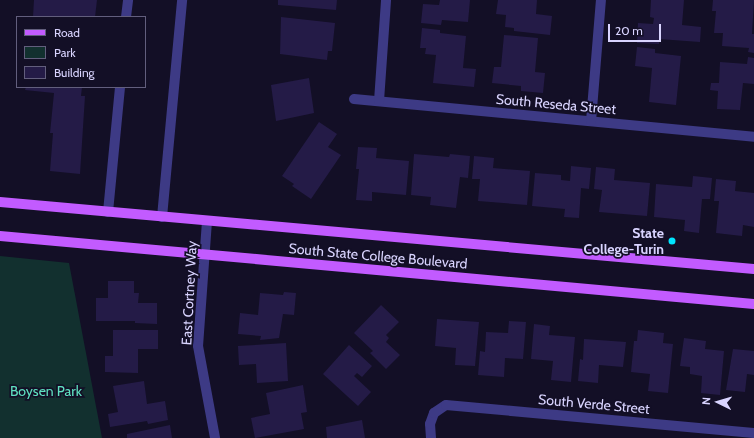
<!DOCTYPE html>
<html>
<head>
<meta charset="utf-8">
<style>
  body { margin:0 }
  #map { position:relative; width:754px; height:438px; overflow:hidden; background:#130f26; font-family:Cabin,sans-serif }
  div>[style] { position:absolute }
  .green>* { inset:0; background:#12302f }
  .building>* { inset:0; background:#241b47 }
  .minor>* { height:10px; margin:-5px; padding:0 5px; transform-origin:5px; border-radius:5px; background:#3d3a85 }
  .major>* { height:10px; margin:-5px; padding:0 5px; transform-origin:5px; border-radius:5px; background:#c25bff }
  .dots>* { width:11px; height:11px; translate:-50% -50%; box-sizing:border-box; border:2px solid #130f26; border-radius:50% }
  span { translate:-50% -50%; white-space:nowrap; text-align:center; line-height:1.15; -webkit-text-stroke:3.5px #130f26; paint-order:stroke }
  .street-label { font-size:14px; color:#d9d4ff }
  .poi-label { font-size:14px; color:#d9d4ff; font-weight:700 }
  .right { translate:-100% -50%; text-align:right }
  .park-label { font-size:14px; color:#5fe0c0 }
  .legend { position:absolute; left:16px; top:16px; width:130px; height:72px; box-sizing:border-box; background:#130f26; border:1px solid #625e7d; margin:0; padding:5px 7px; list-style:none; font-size:12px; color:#d9d4ff }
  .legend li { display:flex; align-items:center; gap:8px; height:20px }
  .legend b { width:20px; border:1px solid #625e7d }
  .north { position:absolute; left:698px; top:382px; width:40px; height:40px; -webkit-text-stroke:3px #130f26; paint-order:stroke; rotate:275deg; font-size:11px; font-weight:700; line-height:16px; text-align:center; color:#d9d4ff }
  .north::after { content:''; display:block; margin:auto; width:14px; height:18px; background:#d9d4ff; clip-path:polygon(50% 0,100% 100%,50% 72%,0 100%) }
  .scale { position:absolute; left:608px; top:24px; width:53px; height:18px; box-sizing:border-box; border:2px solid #d9d4ff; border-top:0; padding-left:5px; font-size:12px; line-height:14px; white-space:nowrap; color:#d9d4ff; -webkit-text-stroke:3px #130f26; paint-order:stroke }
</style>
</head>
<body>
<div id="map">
  <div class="green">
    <div style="clip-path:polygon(0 256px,69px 263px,102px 438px,0 438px)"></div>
  </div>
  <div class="building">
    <div style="clip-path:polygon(34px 0,97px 0,95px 17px,33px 17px)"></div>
    <div style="clip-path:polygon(278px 0,337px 0,336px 10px,278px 5px)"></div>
    <div style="clip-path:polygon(440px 0,470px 0,468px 22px,442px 20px,441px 25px,421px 23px,423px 4px,439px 5px)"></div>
    <div style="clip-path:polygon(498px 0,537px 0,536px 14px,552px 16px,550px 35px,514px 31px,514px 28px,505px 27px,506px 15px,496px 14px)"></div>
    <div style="clip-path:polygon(651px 0,684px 0,682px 25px,701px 27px,700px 42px,659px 39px,659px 44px,637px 43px,638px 23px,653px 24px,654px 18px,650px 17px)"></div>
    <div style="clip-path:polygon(713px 0,754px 0,752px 34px,754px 34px,754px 53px,748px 52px,749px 48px,722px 46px,723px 33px,714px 33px,716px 11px,712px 11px)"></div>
    <div style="clip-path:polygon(281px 17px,335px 23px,332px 51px,328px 51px,327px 60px,280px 54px)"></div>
    <div style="clip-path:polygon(422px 28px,440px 30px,440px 33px,466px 36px,463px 68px,476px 69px,474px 87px,433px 83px,436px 55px,425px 54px,426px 48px,420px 48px)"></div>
    <div style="clip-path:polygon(504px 35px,538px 38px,535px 72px,545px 73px,543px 93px,521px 91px,521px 86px,492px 83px,494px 67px,501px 67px)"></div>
    <div style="clip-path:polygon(637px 47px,655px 49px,655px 53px,681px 56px,676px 105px,649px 102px,652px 68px,635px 66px)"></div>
    <div style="clip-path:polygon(748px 57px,754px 58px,754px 84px,743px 83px,740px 110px,717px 109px,718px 91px,710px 90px,711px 83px,719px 83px,720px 62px,747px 64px)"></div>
    <div style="clip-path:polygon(309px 78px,314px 113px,276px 121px,271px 85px)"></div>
    <div style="clip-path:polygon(26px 87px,82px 87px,81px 96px,85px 96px,80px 174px,50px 171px,53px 133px,50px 133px,54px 93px,25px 90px)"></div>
    <div style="clip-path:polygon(319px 122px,337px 134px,328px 147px,341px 155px,311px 199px,292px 186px,294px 184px,282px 176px)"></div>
    <div style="clip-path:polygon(358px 147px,377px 148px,376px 158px,409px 161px,406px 195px,372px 192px,372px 201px,356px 200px,359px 169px,356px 169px)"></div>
    <div style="clip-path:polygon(414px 154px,449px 157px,450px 154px,470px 156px,468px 178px,460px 177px,456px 208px,430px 205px,431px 197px,411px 195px)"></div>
    <div style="clip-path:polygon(474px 156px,494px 158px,493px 168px,530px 171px,527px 205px,478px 201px,480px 179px,472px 179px)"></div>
    <div style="clip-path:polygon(571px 166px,591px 168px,589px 189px,581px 188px,579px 218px,564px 217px,565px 209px,532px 206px,535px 173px,561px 175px,561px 180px,570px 181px)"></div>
    <div style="clip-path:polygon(596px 167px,615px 169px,614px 180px,650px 183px,647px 216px,599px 212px,602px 190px,594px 189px)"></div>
    <div style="clip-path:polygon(693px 176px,712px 178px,710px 199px,702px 199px,699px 233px,684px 231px,685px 220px,654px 217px,656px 184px,692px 187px)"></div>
    <div style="clip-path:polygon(716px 179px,736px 181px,735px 191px,754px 193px,754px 227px,743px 225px,742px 236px,716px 233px,719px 201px,714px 201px)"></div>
    <div style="clip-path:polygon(108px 281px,134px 281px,134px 293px,139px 293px,138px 303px,157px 303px,157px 324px,135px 323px,135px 321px,96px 321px,96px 298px,108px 298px)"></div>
    <div style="clip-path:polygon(284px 292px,296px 293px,294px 315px,283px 314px,279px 338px,260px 340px,261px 336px,238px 334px,240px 313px,258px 315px,260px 293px,283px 295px)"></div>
    <div style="clip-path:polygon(381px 305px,399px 322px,386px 335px,389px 338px,386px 342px,400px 355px,386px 369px,370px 353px,373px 351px,354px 333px)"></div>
    <div style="clip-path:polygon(437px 319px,479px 322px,475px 366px,455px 365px,456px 348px,435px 346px)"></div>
    <div style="clip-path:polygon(509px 321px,526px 322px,523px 359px,505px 358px,504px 377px,478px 375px,480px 351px,485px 352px,486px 332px,508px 333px)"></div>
    <div style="clip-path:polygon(534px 324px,550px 326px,549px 335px,575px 337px,571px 382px,551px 380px,553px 361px,531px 359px)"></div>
    <div style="clip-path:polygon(113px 330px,158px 330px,158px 349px,138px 349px,138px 373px,105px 372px,105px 356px,113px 356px)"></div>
    <div style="clip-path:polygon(638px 330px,664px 333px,663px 343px,673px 344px,668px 393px,648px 391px,650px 374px,631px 372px,634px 341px,637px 341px)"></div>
    <div style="clip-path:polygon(684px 338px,706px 341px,705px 349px,724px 351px,720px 395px,701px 393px,702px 376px,690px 374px,690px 367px,680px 366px)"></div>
    <div style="clip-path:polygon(584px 339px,626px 342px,623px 367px,599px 365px,598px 383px,578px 381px,580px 359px,583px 360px)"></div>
    <div style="clip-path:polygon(286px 343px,288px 381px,257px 383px,256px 364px,239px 365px,238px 346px)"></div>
    <div style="clip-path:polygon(349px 345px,372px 366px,362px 377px,357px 373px,354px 376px,371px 392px,358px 406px,323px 374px)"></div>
    <div style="clip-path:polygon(733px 349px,754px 351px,754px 375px,747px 374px,745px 392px,726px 390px)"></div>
    <div style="clip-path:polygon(144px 381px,147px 404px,165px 401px,168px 420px,148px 424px,147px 421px,110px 427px,108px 414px,118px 412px,113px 386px)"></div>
    <div style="clip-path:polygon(303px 385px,307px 412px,301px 413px,304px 429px,255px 438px,251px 418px,270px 414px,266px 393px)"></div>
    <div style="clip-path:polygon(362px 420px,365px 438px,327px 438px,326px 427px)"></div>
    <div style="clip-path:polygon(170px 425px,172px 438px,127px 438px,127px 434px)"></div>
  </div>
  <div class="minor">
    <div style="left:126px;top:17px;width:17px;rotate:-83deg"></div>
    <div style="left:354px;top:99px;width:402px;rotate:5.4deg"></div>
    <div style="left:379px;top:101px;width:101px;rotate:-86deg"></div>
    <div style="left:591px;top:121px;width:121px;rotate:-85.3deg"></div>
    <div style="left:108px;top:212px;width:126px;rotate:-84.5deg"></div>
    <div style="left:162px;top:217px;width:218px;rotate:-84.7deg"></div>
    <div style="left:207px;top:221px;width:125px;rotate:94.1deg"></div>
    <div style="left:198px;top:346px;width:94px;rotate:79.5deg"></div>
    <div style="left:431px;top:438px;width:14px;rotate:-94deg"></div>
    <div style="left:430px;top:424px;width:12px;rotate:-70deg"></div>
    <div style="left:434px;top:413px;width:14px;rotate:-34deg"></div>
    <div style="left:446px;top:405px;width:309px;rotate:5.2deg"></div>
  </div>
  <div class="major">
    <div style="left:0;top:202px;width:757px;rotate:5.08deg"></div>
    <div style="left:0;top:236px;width:757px;rotate:5.15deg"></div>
  </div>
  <div class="dots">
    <div style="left:672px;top:241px;background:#00e5ff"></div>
  </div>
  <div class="street-label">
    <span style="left:556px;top:104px;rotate:5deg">South Reseda Street</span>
    <span style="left:378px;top:256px;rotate:5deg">South State College Boulevard</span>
    <span style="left:189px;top:293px;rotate:-87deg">East Cortney Way</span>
    <span style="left:594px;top:404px;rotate:5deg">South Verde Street</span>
  </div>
  <div class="poi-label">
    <span class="right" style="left:664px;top:241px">State<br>College-Turin</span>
  </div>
  <div class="park-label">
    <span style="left:46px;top:391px">Boysen Park</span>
  </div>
  <ul class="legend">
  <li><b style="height:5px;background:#c25bff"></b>Road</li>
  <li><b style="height:11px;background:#12302f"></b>Park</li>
  <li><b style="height:11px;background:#241b47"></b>Building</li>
  </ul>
  <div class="north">N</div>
  <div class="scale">20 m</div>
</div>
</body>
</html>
